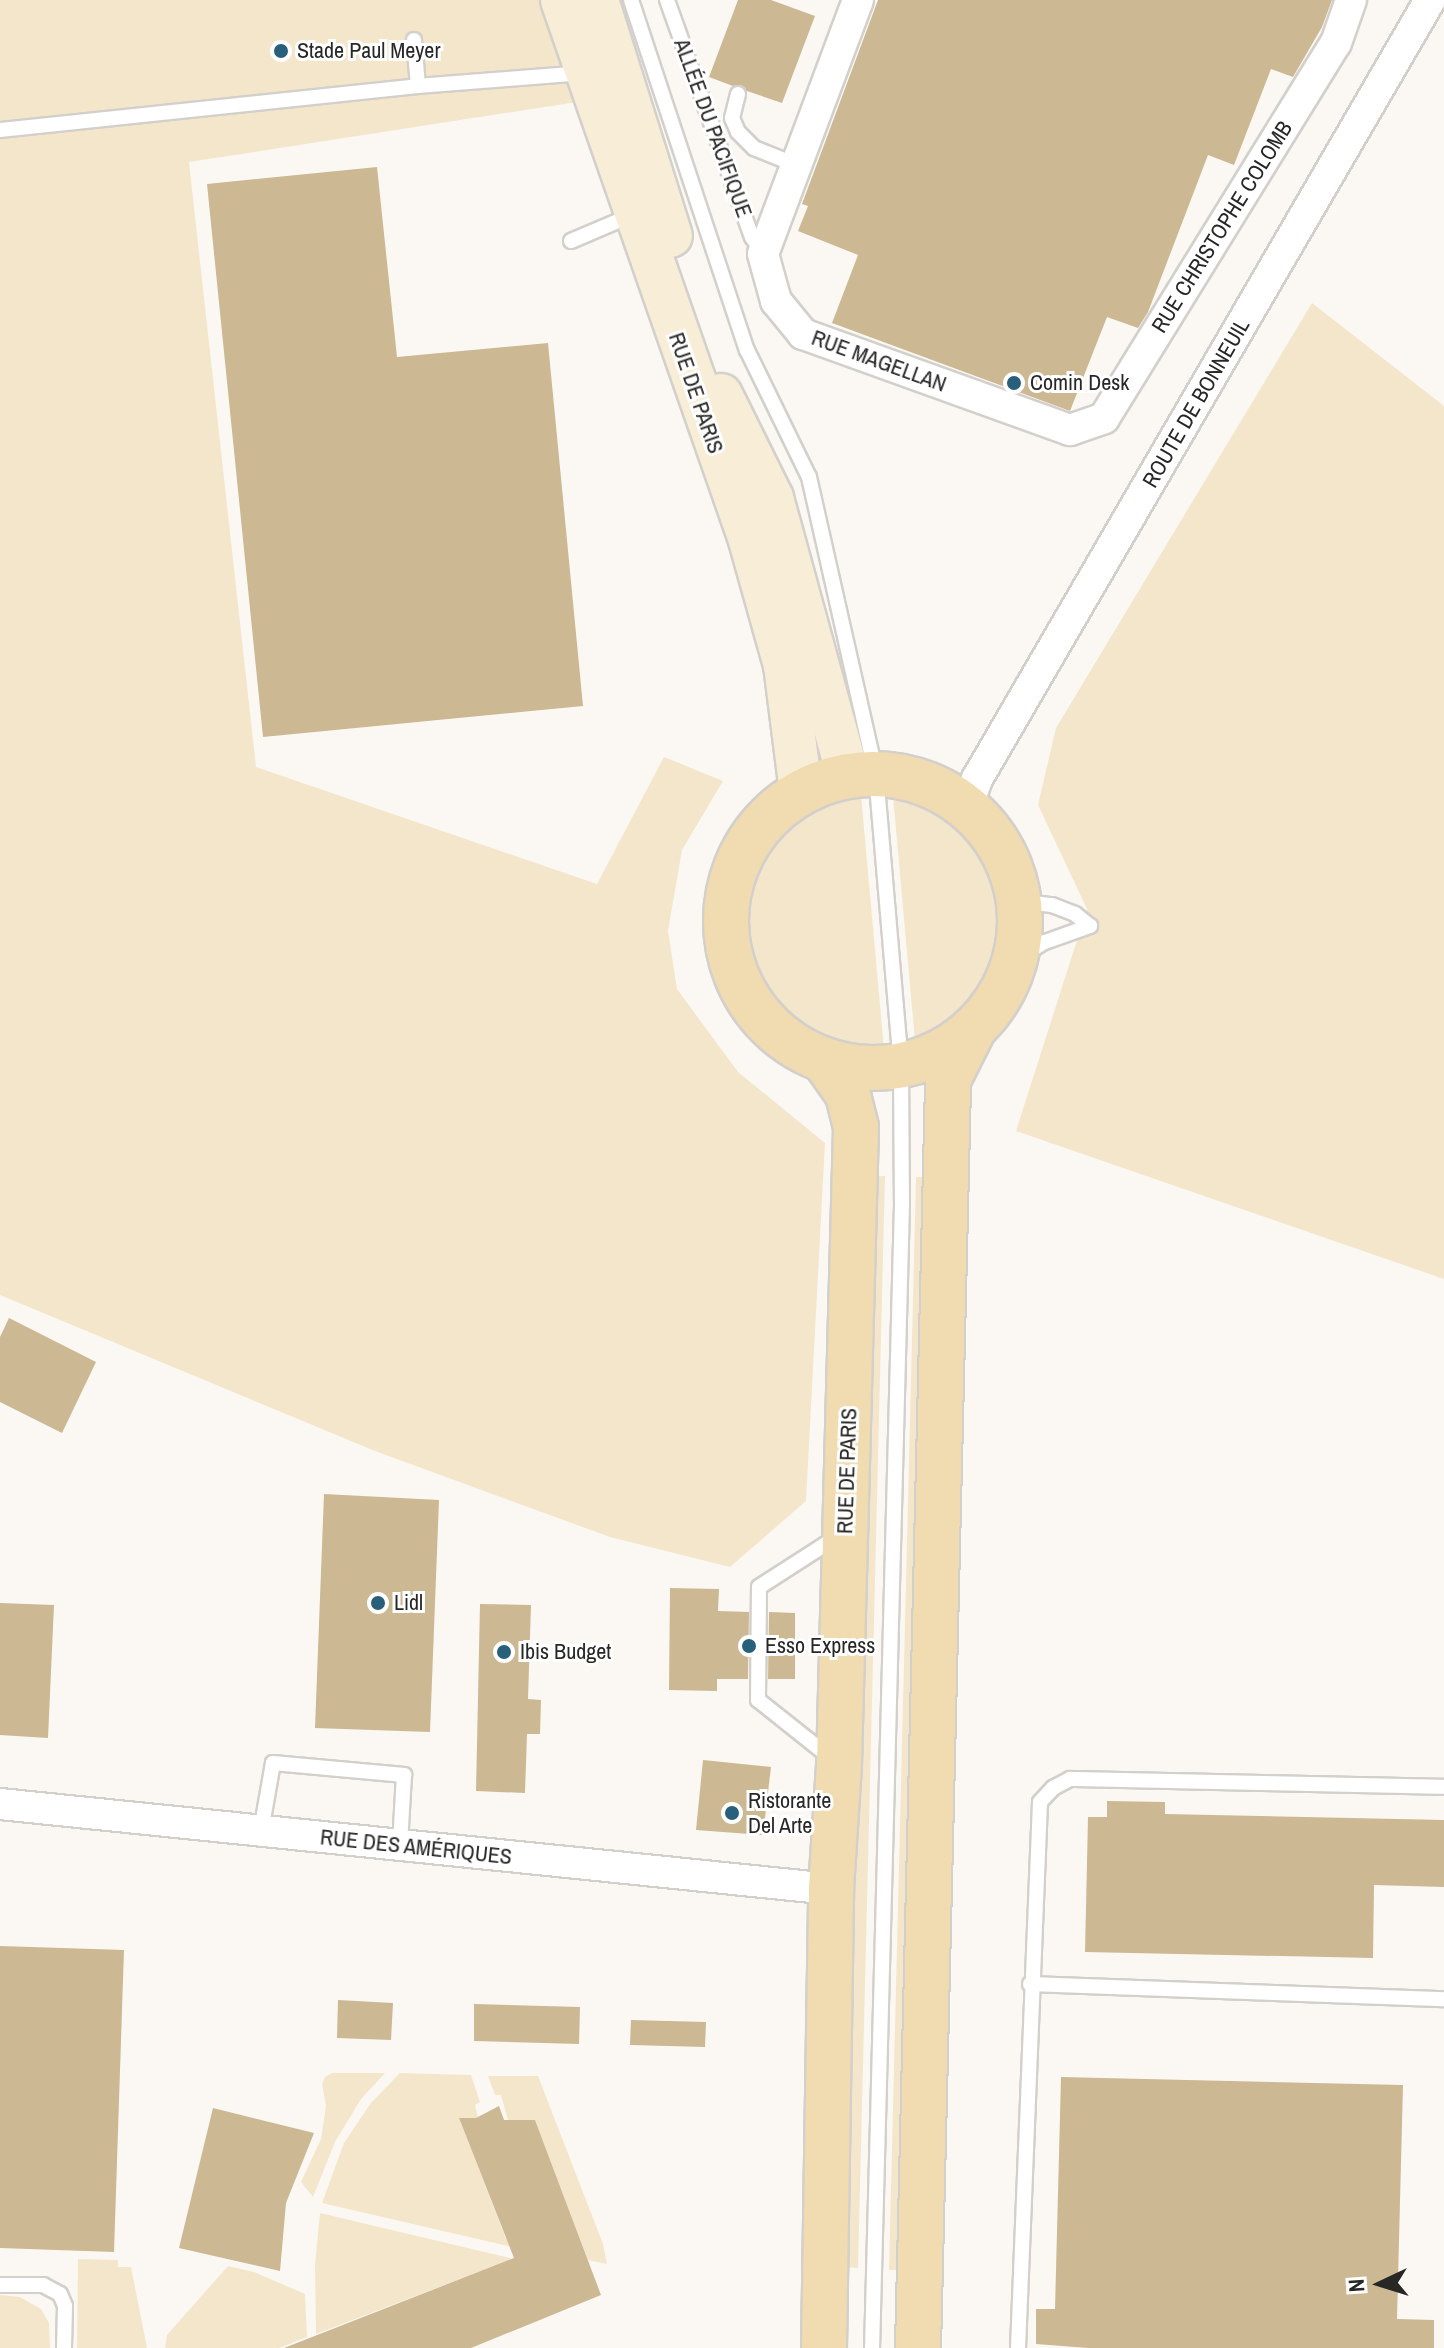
<!DOCTYPE html>
<html>
<head>
<meta charset="utf-8">
<style>
  body { margin:0 }
  #map { position:relative; width:1444px; height:2348px; overflow:hidden; background:#fbf8f3; font-family:"Archivo Narrow",sans-serif }
  div>[style] { position:absolute }
  .green>* { inset:0; background:#f4e6cb }
  .building>* { inset:0; background:#ccb893 }
  .roads { filter:drop-shadow(2px 0 #d3d0cc) drop-shadow(-2px 0 #d3d0cc) drop-shadow(0 2px #d3d0cc) drop-shadow(0 -2px #d3d0cc) }
  .lane>* { height:14px; margin:-7px; padding:0 7px; transform-origin:7px; border-radius:7px; background:#fff }
  .street>* { height:30px; margin:-15px; padding:0 15px; transform-origin:15px; border-radius:15px; background:#fff }
  .secondary>* { height:42px; margin:-21px; padding:0 21px; transform-origin:21px; border-radius:21px; background:#f8edd7 }
  .primary>* { height:44px; margin:-22px; padding:0 22px; transform-origin:22px; border-radius:22px; background:#f1dbb0 }
  .primary>.ring { margin:-22px; padding:0; box-sizing:content-box; background:none; border:44px solid #f1dbb0; border-radius:50% }
  .dots>* { width:22px; height:22px; translate:-50% -50%; box-sizing:border-box; border:4px solid #fff; border-radius:50% }
  span { translate:-50% -50%; white-space:nowrap; text-align:center; line-height:1.15; -webkit-text-stroke:6px #fff; paint-order:stroke }
  .poi-label { font-size:22px; color:#272725 }
  .left { translate:0 -50%; text-align:left }
  .street-label { font-size:22px; color:#272725 }
  .north { position:absolute; left:1340px; top:2244px; width:80px; height:80px; -webkit-text-stroke:6px #fff; paint-order:stroke; rotate:266deg; font-size:22px; font-weight:700; line-height:32px; text-align:center; color:#272725 }
  .north::after { content:''; display:block; margin:auto; width:28px; height:36px; background:#272725; clip-path:polygon(50% 0,100% 100%,50% 72%,0 100%) }
</style>
</head>
<body>
<div id="map">
  <div class="green">
    <div style="clip-path:polygon(0 0,547px 0,577px 102px,189px 162px,256px 767px,597px 884px,664px 757px,723px 781px,682px 850px,668px 931px,677px 989px,738px 1072px,825px 1143px,806px 1501px,730px 1567px,610px 1537px,375px 1451px,0 1295px)"></div>
    <div style="clip-path:polygon(1312px 303px,1444px 406px,1444px 1279px,1016px 1131px,1087px 909px,1038px 805px,1056px 728px)"></div>
    <div style="clip-path:polygon(861px 795px,884px 1049px,877px 1050px,831px 1044px,791px 1021px,761px 986px,745px 942px,744px 919px,753px 874px,778px 835px,815px 807px)"></div>
    <div style="clip-path:polygon(893px 796px,932px 809px,969px 839px,993px 881px,999px 905px,996px 953px,977px 996px,944px 1029px,915px 1041px)"></div>
    <div style="clip-path:polygon(885px 1176px,858px 2268px,840px 2267px,868px 1177px)"></div>
    <div style="clip-path:polygon(916px 1177px,933px 1177px,905px 2270px,889px 2270px)"></div>
    <div style="clip-path:polygon(332px 2073px,385px 2073px,361px 2099px,335px 2142px,313px 2197px,301px 2182px,321px 2139px,326px 2106px,322px 2084px,325px 2077px)"></div>
    <div style="clip-path:polygon(400px 2073px,471px 2075px,480px 2102px,475px 2105px,478px 2118px,459px 2118px,506px 2239px,514px 2242px,512px 2247px,322px 2203px,344px 2143px,371px 2103px)"></div>
    <div style="clip-path:polygon(488px 2076px,538px 2076px,603px 2244px,607px 2264px,588px 2260px,535px 2120px,508px 2120px,501px 2095px,495px 2095px)"></div>
    <div style="clip-path:polygon(320px 2213px,510px 2258px,510px 2264px,502px 2263px,316px 2334px,315px 2265px)"></div>
    <div style="clip-path:polygon(78px 2259px,118px 2260px,118px 2267px,131px 2267px,147px 2348px,77px 2348px)"></div>
    <div style="clip-path:polygon(228px 2266px,254px 2272px,305px 2294px,307px 2337px,279px 2348px,165px 2348px,167px 2335px)"></div>
    <div style="clip-path:polygon(0 2295px,20px 2297px,41px 2309px,49px 2323px,50px 2348px,0 2348px)"></div>
  </div>
  <div class="building">
    <div style="clip-path:polygon(738px 0,771px 0,815px 16px,782px 103px,747px 91px,741px 85px,733px 86px,709px 77px)"></div>
    <div style="clip-path:polygon(878px 0,1332px 0,1322px 27px,1293px 77px,1271px 69px,1234px 165px,1208px 155px,1148px 312px,1138px 328px,1107px 317px,1070px 411px,832px 323px,858px 255px,798px 231px,808px 206px,802px 204px)"></div>
    <div style="clip-path:polygon(377px 167px,397px 357px,548px 343px,583px 706px,263px 737px,207px 184px)"></div>
    <div style="clip-path:polygon(9px 1318px,96px 1362px,62px 1433px,0 1402px,0 1337px)"></div>
    <div style="clip-path:polygon(324px 1494px,439px 1500px,430px 1732px,315px 1728px)"></div>
    <div style="clip-path:polygon(670px 1588px,719px 1589px,718px 1611px,749px 1612px,748px 1679px,717px 1679px,717px 1691px,669px 1690px)"></div>
    <div style="clip-path:polygon(0 1603px,54px 1605px,48px 1738px,0 1735px)"></div>
    <div style="clip-path:polygon(480px 1604px,531px 1605px,528px 1699px,541px 1700px,540px 1734px,527px 1734px,525px 1793px,476px 1791px)"></div>
    <div style="clip-path:polygon(769px 1612px,795px 1613px,795px 1679px,768px 1679px)"></div>
    <div style="clip-path:polygon(703px 1760px,771px 1767px,763px 1835px,696px 1830px)"></div>
    <div style="clip-path:polygon(1107px 1801px,1165px 1802px,1165px 1814px,1444px 1820px,1444px 1887px,1374px 1885px,1373px 1958px,1085px 1952px,1088px 1817px,1107px 1817px)"></div>
    <div style="clip-path:polygon(0 1946px,124px 1950px,114px 2252px,0 2248px)"></div>
    <div style="clip-path:polygon(338px 2000px,393px 2003px,391px 2040px,337px 2038px)"></div>
    <div style="clip-path:polygon(474px 2004px,580px 2007px,579px 2044px,474px 2041px)"></div>
    <div style="clip-path:polygon(631px 2020px,706px 2022px,705px 2047px,630px 2045px)"></div>
    <div style="clip-path:polygon(1061px 2077px,1403px 2085px,1397px 2319px,1434px 2320px,1434px 2348px,1088px 2348px,1036px 2344px,1036px 2309px,1055px 2309px)"></div>
    <div style="clip-path:polygon(499px 2106px,504px 2120px,535px 2120px,601px 2295px,471px 2348px,284px 2348px,514px 2258px,459px 2118px,476px 2118px)"></div>
    <div style="clip-path:polygon(213px 2108px,314px 2133px,286px 2203px,280px 2271px,179px 2248px)"></div>
  </div>
  <div class="roads">
    <div class="lane">
      <div style="left:631px;top:0;width:369px;rotate:71.7deg"></div>
      <div style="left:747px;top:350px;width:141px;rotate:64deg"></div>
      <div style="left:809px;top:477px;width:304px;rotate:77.3deg"></div>
      <div style="left:876px;top:774px;width:293px;rotate:85.1deg"></div>
      <div style="left:901px;top:1066px;width:138px;rotate:89.6deg"></div>
      <div style="left:902px;top:1204px;width:1144px;rotate:91.5deg"></div>
      <div style="left:667px;top:0;width:252px;rotate:70.3deg"></div>
      <div style="left:752px;top:237px;width:20px;rotate:57deg"></div>
      <div style="left:414px;top:40px;width:46px;rotate:85deg"></div>
      <div style="left:738px;top:94px;width:25px;rotate:104deg"></div>
      <div style="left:732px;top:118px;width:15px;rotate:67deg"></div>
      <div style="left:738px;top:132px;width:23px;rotate:45deg"></div>
      <div style="left:754px;top:148px;width:45px;rotate:22deg"></div>
      <div style="left:0;top:130px;width:420px;rotate:-6deg"></div>
      <div style="left:418px;top:86px;width:166px;rotate:-4.5deg"></div>
      <div style="left:571px;top:241px;width:66px;rotate:-23.1deg"></div>
      <div style="left:1018px;top:901px;width:34px;rotate:7deg"></div>
      <div style="left:1052px;top:905px;width:25px;rotate:21deg"></div>
      <div style="left:1075px;top:914px;width:19px;rotate:39deg"></div>
      <div style="left:1014px;top:961px;width:36px;rotate:-32deg"></div>
      <div style="left:1045px;top:942px;width:48px;rotate:-19.6deg"></div>
      <div style="left:831px;top:1758px;width:93px;rotate:-141.5deg"></div>
      <div style="left:758px;top:1700px;width:113px;rotate:-89.5deg"></div>
      <div style="left:759px;top:1587px;width:94px;rotate:-32.8deg"></div>
      <div style="left:261px;top:1831px;width:69px;rotate:-80deg"></div>
      <div style="left:273px;top:1763px;width:132px;rotate:5.2deg"></div>
      <div style="left:404px;top:1775px;width:70px;rotate:93.3deg"></div>
      <div style="left:1030px;top:1984px;width:414px;rotate:2.1deg"></div>
      <div style="left:0;top:2285px;width:43px"></div>
      <div style="left:43px;top:2285px;width:19px;rotate:28deg"></div>
      <div style="left:60px;top:2294px;width:13px;rotate:67deg"></div>
      <div style="left:65px;top:2306px;width:42px;rotate:91.4deg"></div>
      <div style="left:1018px;top:2348px;width:546px;rotate:-87.69deg"></div>
      <div style="left:1040px;top:1802px;width:19px;rotate:-47deg"></div>
      <div style="left:1053px;top:1788px;width:19px;rotate:-28deg"></div>
      <div style="left:1070px;top:1779px;width:374px;rotate:1.2deg"></div>
    </div>
    <div class="street">
      <div style="left:858px;top:0;width:271px;rotate:110.5deg"></div>
      <div style="left:763px;top:254px;width:49px;rotate:74.5deg"></div>
      <div style="left:776px;top:301px;width:43px;rotate:50.7deg"></div>
      <div style="left:803px;top:334px;width:284px;rotate:19.8deg"></div>
      <div style="left:1070px;top:430px;width:36px;rotate:-19deg"></div>
      <div style="left:1104px;top:418px;width:441px;rotate:-58.3deg"></div>
      <div style="left:1336px;top:43px;width:46px;rotate:-70.8deg"></div>
      <div style="left:967px;top:808px;width:31px;rotate:-71deg"></div>
      <div style="left:977px;top:779px;width:901px;rotate:-59.82deg"></div>
      <div style="left:0;top:1804px;width:835px;rotate:5.84deg"></div>
    </div>
    <div class="secondary">
      <div style="left:562px;top:0;width:572px;rotate:70.8deg"></div>
      <div style="left:750px;top:540px;width:130px;rotate:74.4deg"></div>
      <div style="left:785px;top:665px;width:128px;rotate:82.8deg"></div>
      <div style="left:597px;top:0;width:247px;rotate:72.6deg"></div>
      <div style="left:721px;top:395px;width:115px;rotate:63.7deg"></div>
      <div style="left:772px;top:498px;width:288px;rotate:74.7deg"></div>
    </div>
    <div class="primary">
      <div class="ring" style="left:726px;top:774px;width:250px;height:250px"></div>
      <div style="left:824px;top:2348px;width:459px;rotate:-89.1deg"></div>
      <div style="left:831px;top:1889px;width:125px;rotate:-86.3deg"></div>
      <div style="left:839px;top:1764px;width:637px;rotate:-88.47deg"></div>
      <div style="left:856px;top:1127px;width:34px;rotate:-104deg"></div>
      <div style="left:848px;top:1094px;width:42px;rotate:-125.2deg"></div>
      <div style="left:918px;top:2348px;width:1268px;rotate:-88.64deg"></div>
      <div style="left:948px;top:1080px;width:58px;rotate:-63.4deg"></div>
    </div>
  </div>
  <div class="dots">
    <div style="left:281px;top:51px;background:#285f7a"></div>
    <div style="left:1014px;top:383px;background:#285f7a"></div>
    <div style="left:378px;top:1603px;background:#285f7a"></div>
    <div style="left:749px;top:1646px;background:#285f7a"></div>
    <div style="left:504px;top:1652px;background:#285f7a"></div>
    <div style="left:732px;top:1813px;background:#285f7a"></div>
  </div>
  <div class="poi-label">
    <span class="left" style="left:297px;top:51px">Stade Paul Meyer</span>
    <span class="left" style="left:1030px;top:383px">Comin Desk</span>
    <span class="left" style="left:394px;top:1603px">Lidl</span>
    <span class="left" style="left:765px;top:1646px">Esso Express</span>
    <span class="left" style="left:520px;top:1652px">Ibis Budget</span>
    <span class="left" style="left:748px;top:1813px">Ristorante<br>Del Arte</span>
  </div>
  <div class="street-label">
    <span style="left:713px;top:128px;rotate:70deg">ALLÉE DU PACIFIQUE</span>
    <span style="left:1222px;top:227px;rotate:-58deg">RUE CHRISTOPHE COLOMB</span>
    <span style="left:879px;top:361px;rotate:20deg">RUE MAGELLAN</span>
    <span style="left:696px;top:393px;rotate:71deg">RUE DE PARIS</span>
    <span style="left:1196px;top:403px;rotate:-60deg">ROUTE DE BONNEUIL</span>
    <span style="left:847px;top:1471px;rotate:-88deg">RUE DE PARIS</span>
    <span style="left:416px;top:1847px;rotate:6deg">RUE DES AMÉRIQUES</span>
  </div>
  <div class="north">N</div>
</div>
</body>
</html>
